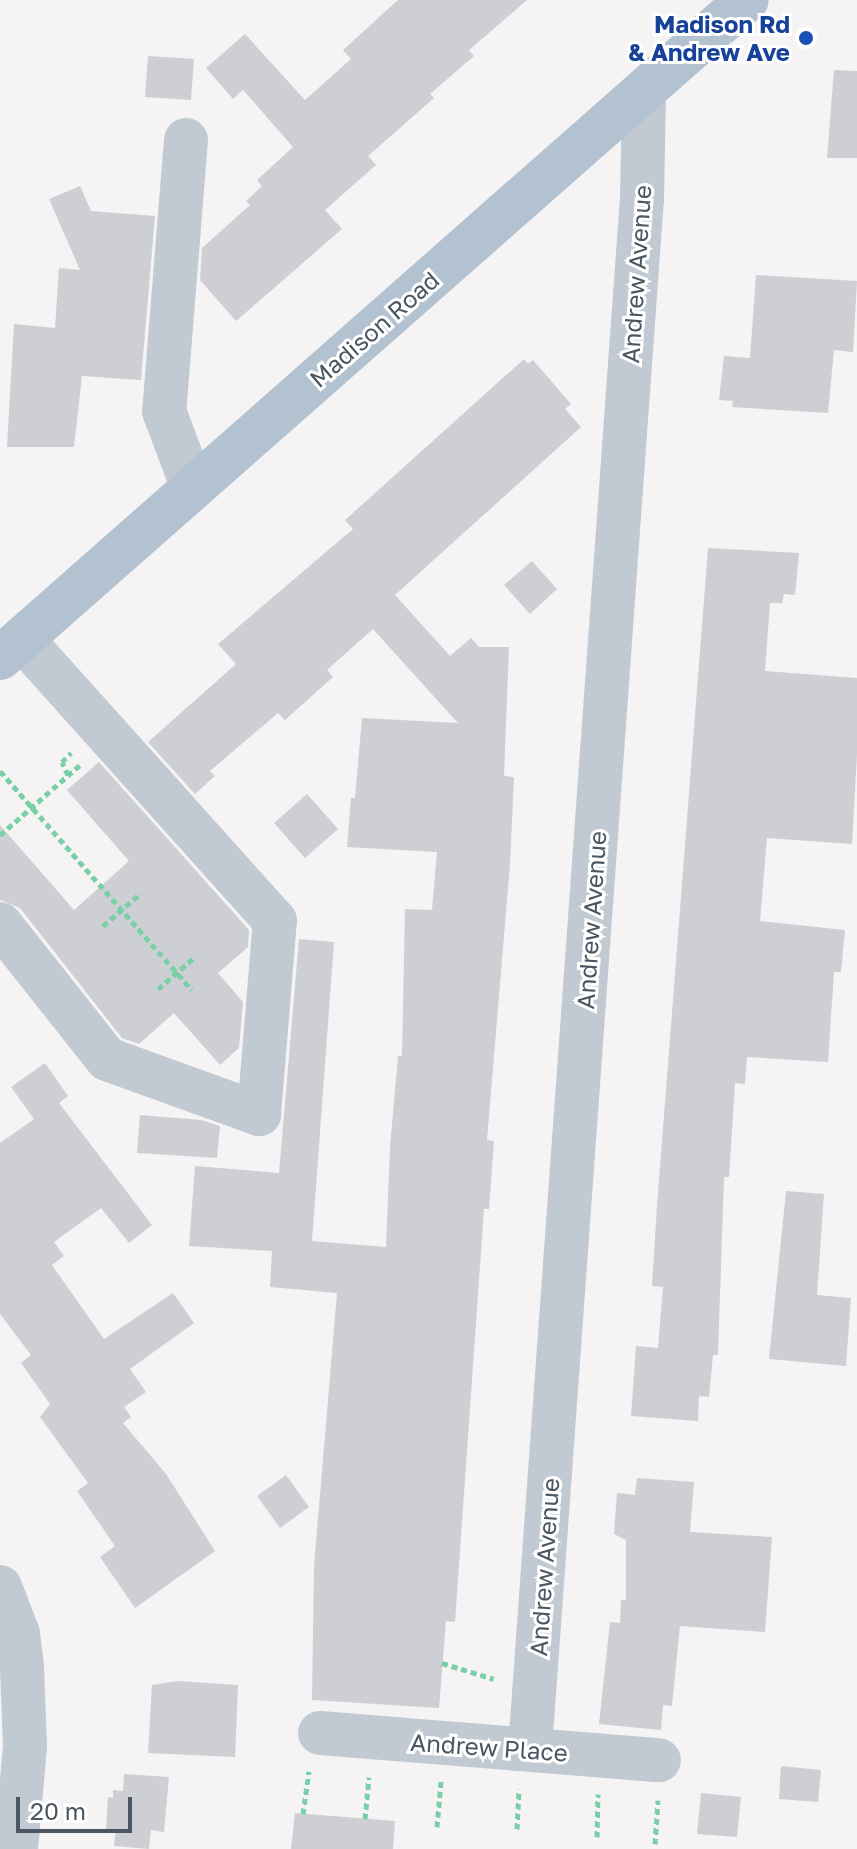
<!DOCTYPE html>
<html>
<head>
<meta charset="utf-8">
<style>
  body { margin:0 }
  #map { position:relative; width:857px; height:1849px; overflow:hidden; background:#f5f3f3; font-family:"Golos Text",sans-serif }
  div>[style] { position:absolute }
  .building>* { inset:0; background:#cdcfd5 }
  .path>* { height:5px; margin-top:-2.5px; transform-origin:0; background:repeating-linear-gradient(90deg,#7ad0a6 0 6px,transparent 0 10px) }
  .minor>* { height:44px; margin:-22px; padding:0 22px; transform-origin:22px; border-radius:22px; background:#c1cad2 }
  .major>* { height:44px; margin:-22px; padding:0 22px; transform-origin:22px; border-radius:22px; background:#b3c2d1 }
  .dots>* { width:22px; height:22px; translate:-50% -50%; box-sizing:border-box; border:4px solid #fff; border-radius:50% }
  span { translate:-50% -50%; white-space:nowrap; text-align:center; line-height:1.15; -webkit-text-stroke:6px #fff; paint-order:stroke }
  .transit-label { font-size:24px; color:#164399; font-weight:700 }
  .right { translate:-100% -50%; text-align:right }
  .street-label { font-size:24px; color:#4a5661 }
  .scale { position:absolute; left:16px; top:1797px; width:116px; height:36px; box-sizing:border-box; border:4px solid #4a5661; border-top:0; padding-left:10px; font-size:24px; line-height:28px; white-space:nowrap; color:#4a5661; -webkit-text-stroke:6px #fff; paint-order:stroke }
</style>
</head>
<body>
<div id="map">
  <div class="building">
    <div style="clip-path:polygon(398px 0,527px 0,469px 50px,474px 56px,430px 94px,434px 98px,368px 156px,376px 165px,325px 210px,342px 229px,236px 321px,200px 280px,202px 248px,250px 205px,246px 201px,262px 186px,257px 180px,293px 147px,243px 90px,233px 99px,206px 68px,245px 34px,305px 100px,351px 59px,343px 50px)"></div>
    <div style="clip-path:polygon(148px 56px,194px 59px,191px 100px,145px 97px)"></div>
    <div style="clip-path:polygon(834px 70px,857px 71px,857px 158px,827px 158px)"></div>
    <div style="clip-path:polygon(80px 186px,91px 211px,155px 216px,141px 380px,82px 376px,74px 447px,7px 447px,14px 324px,55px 328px,59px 268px,80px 270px,49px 199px)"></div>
    <div style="clip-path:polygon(756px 275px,857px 281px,853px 352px,834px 350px,828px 413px,732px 407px,733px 401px,719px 400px,724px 356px,750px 358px)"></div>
    <div style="clip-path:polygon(524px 359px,528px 364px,533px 360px,571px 404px,565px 409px,581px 427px,395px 595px,450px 656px,471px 638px,479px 647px,509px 647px,504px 776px,514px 777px,510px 864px,487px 1140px,494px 1141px,489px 1209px,484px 1209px,455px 1622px,446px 1621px,439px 1708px,312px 1700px,314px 1566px,337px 1293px,270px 1287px,272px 1251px,189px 1246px,195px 1166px,279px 1173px,299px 939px,334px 942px,312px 1241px,386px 1247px,390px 1147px,398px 1056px,402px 1056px,405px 909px,432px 910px,437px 852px,347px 847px,351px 798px,355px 798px,362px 718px,458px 723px,373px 629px,327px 670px,333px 677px,285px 720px,278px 713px,210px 771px,215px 776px,195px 794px,148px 742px,236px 664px,218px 644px,353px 529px,345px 520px)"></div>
    <div style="clip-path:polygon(708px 548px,799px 553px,795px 595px,784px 594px,782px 603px,770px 603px,765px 671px,857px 678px,857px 755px,852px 844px,767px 838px,760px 921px,845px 930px,841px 972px,834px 972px,828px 1062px,747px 1057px,745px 1084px,735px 1083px,729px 1177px,724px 1177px,718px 1355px,713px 1355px,709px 1397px,699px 1396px,698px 1421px,631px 1416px,636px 1346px,658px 1348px,663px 1287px,652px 1286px,657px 1206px)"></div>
    <div style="clip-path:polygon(532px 561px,557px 589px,530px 614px,504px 585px)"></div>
    <div style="clip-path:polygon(99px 762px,249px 930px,248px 947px,218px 973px,243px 1002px,239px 1048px,220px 1065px,174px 1013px,139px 1044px,122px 1038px,20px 908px,0 900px,0 825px,74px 910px,129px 861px,67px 790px)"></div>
    <div style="clip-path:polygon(307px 794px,338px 829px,305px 858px,274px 823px)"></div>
    <div style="clip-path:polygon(45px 1063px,68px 1096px,59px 1103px,152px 1225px,129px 1243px,101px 1208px,54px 1242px,64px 1256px,52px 1265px,104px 1339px,173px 1293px,194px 1323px,130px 1369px,146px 1392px,124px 1407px,131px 1417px,123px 1423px,166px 1474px,215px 1551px,135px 1608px,100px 1557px,115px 1546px,77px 1491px,88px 1483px,40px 1417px,50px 1404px,21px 1363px,31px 1355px,0 1314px,0 1143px,34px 1119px,11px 1087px)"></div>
    <div style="clip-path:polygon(140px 1115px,201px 1120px,220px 1126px,217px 1158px,137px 1153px)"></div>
    <div style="clip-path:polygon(786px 1191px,824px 1194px,817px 1295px,851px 1298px,846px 1366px,769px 1359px)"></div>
    <div style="clip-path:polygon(286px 1475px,309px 1507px,280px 1528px,257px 1496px)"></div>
    <div style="clip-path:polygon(637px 1478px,694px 1482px,690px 1532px,772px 1537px,765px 1632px,680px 1626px,672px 1706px,663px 1705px,661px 1730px,599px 1724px,610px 1622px,620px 1623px,621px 1600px,626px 1600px,626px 1540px,614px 1534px,617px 1493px,635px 1495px)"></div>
    <div style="clip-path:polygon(178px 1681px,238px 1685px,235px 1757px,148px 1753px,152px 1685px)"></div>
    <div style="clip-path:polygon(781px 1766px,821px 1770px,818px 1802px,779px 1799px)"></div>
    <div style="clip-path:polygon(124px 1774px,169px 1777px,164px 1832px,151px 1830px,149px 1849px,114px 1846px,116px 1830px,106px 1829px,108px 1797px,113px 1798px,113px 1790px,123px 1791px)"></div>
    <div style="clip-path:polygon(701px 1793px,741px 1797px,737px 1837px,697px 1834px)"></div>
    <div style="clip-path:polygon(295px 1813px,395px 1821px,393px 1849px,291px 1849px)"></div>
  </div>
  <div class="path">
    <div style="left:0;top:771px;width:291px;rotate:48.8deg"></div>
    <div style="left:68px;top:775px;width:14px;rotate:-115deg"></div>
    <div style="left:62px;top:762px;width:13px;rotate:-45deg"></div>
    <div style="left:0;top:835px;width:106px;rotate:-41.2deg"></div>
    <div style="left:103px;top:926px;width:50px;rotate:-41deg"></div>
    <div style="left:158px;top:989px;width:50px;rotate:-41deg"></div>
    <div style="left:442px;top:1663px;width:54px;rotate:17.1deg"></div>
    <div style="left:303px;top:1814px;width:43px;rotate:-82.1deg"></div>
    <div style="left:365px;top:1819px;width:42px;rotate:-84.6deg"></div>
    <div style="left:437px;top:1827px;width:46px;rotate:-85deg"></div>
    <div style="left:517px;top:1829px;width:40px;rotate:-87.1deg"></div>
    <div style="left:597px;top:1837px;width:43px;rotate:-88.7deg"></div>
    <div style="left:655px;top:1844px;width:44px;rotate:-86.1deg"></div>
  </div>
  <div class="minor">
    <div style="left:186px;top:140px;width:272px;rotate:94.6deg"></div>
    <div style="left:164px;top:411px;width:82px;rotate:69.4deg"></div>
    <div style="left:0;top:924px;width:172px;rotate:51.6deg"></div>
    <div style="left:107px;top:1059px;width:162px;rotate:19.9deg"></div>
    <div style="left:259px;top:1114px;width:194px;rotate:-85.3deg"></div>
    <div style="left:275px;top:921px;width:379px;rotate:-131.9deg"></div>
    <div style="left:0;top:1587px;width:50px;rotate:69deg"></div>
    <div style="left:18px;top:1634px;width:34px;rotate:83deg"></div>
    <div style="left:22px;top:1668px;width:78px;rotate:87.8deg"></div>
    <div style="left:25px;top:1746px;width:103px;rotate:95deg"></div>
    <div style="left:320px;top:1733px;width:340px;rotate:4.6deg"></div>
    <div style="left:530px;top:1749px;width:1554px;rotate:-85.87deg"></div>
    <div style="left:642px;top:199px;width:108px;rotate:-88.9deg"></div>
  </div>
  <div class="major">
    <div style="left:0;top:658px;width:995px;rotate:-41.38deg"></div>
  </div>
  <div class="dots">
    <div style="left:806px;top:38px;background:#1a4fb4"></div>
  </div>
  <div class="transit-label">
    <span class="right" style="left:790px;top:38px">Madison Rd<br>&amp; Andrew Ave</span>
  </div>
  <div class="street-label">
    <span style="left:636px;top:274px;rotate:-86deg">Andrew Avenue</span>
    <span style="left:374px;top:329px;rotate:-41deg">Madison Road</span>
    <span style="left:591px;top:920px;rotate:-86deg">Andrew Avenue</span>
    <span style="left:544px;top:1567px;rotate:-86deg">Andrew Avenue</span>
    <span style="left:489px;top:1747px;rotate:4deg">Andrew Place</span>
  </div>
  <div class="scale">20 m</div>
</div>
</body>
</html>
